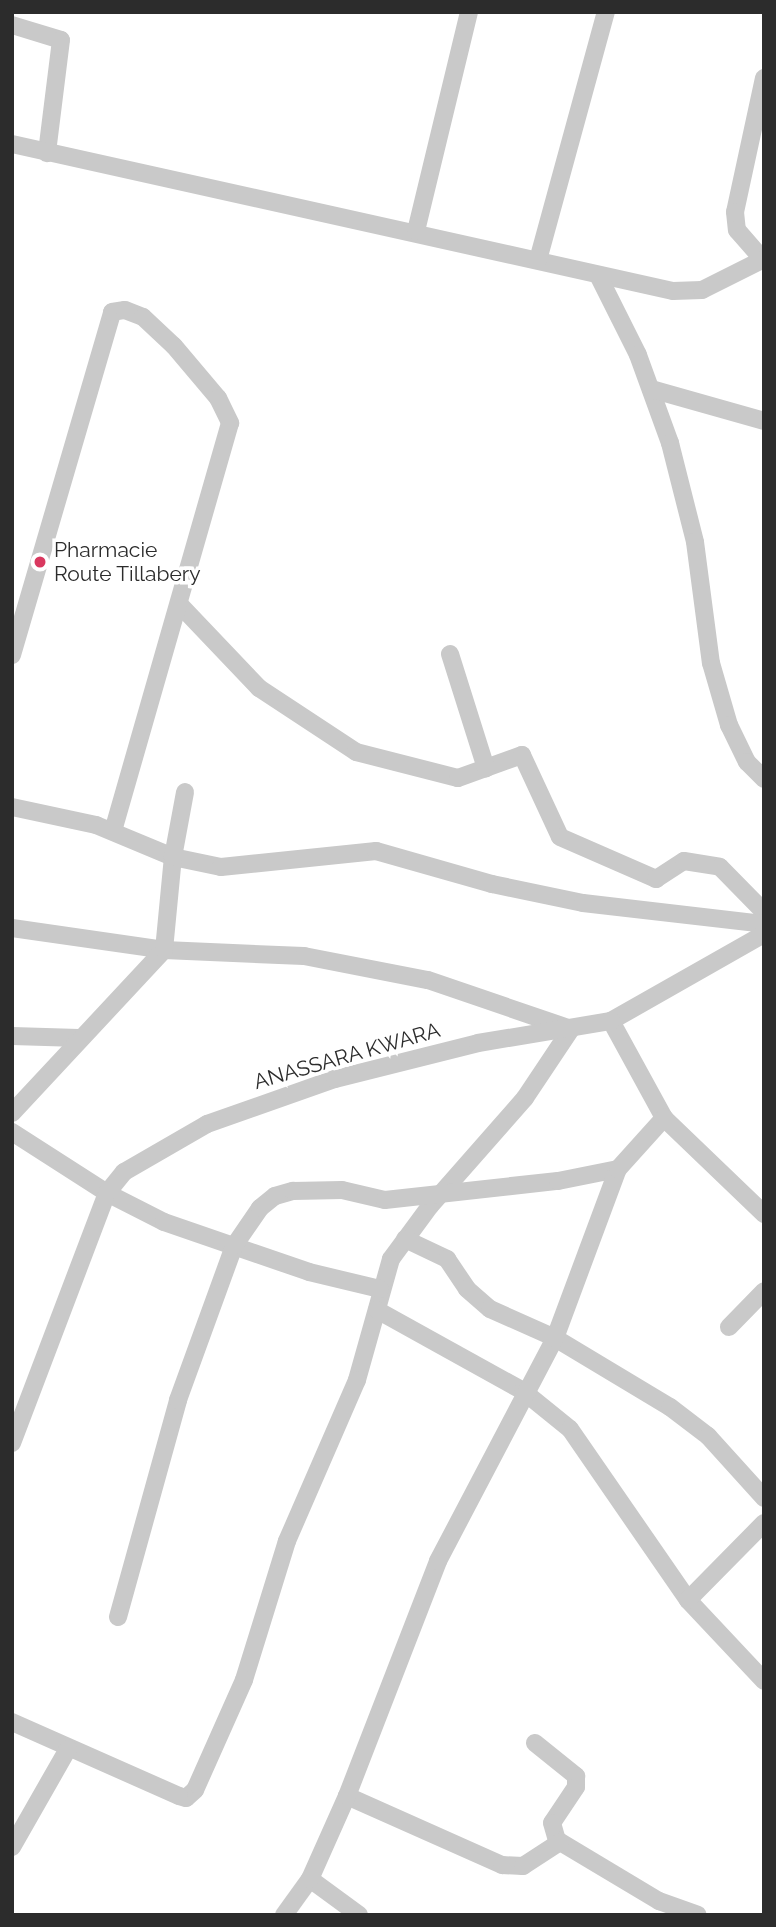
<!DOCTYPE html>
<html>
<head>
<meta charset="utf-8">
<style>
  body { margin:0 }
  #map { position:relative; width:776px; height:1927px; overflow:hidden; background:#fff; font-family:Raleway,sans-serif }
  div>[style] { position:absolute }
  .minor>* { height:18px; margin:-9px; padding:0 9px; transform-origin:9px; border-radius:9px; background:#c9c9c9 }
  .dots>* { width:19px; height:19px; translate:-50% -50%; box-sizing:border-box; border:4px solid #fff; border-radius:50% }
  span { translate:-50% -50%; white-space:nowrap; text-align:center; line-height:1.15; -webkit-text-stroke:7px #fff; paint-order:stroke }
  .poi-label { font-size:21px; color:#2c2c2c }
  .left { translate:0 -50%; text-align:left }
  .street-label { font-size:21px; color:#2c2c2c }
  .frame { position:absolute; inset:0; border:14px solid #2c2c2c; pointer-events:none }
</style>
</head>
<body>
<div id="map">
  <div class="minor">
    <div style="left:12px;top:25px;width:51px;rotate:17deg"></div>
    <div style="left:61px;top:40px;width:114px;rotate:97.1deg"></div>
    <div style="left:764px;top:78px;width:137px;rotate:102.2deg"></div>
    <div style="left:735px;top:212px;width:18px;rotate:84deg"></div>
    <div style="left:737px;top:230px;width:41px;rotate:48.9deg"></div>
    <div style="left:12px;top:144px;width:677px;rotate:12.54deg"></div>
    <div style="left:673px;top:291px;width:29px;rotate:-2deg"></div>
    <div style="left:702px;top:290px;width:67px;rotate:-26.6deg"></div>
    <div style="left:416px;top:231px;width:225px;rotate:-76.4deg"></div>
    <div style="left:538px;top:260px;width:257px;rotate:-74.7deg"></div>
    <div style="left:598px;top:275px;width:89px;rotate:63.4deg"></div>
    <div style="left:638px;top:355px;width:94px;rotate:70deg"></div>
    <div style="left:670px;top:443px;width:102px;rotate:75.8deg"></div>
    <div style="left:695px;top:542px;width:122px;rotate:82.5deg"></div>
    <div style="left:711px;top:663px;width:65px;rotate:73.8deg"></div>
    <div style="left:729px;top:725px;width:41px;rotate:64.1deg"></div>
    <div style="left:747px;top:762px;width:24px;rotate:45deg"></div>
    <div style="left:651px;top:389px;width:117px;rotate:15.8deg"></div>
    <div style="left:180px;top:605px;width:115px;rotate:46.4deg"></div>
    <div style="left:259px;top:688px;width:116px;rotate:33.4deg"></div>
    <div style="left:356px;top:752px;width:105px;rotate:14.3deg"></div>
    <div style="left:458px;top:778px;width:68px;rotate:-19.8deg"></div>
    <div style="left:522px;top:755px;width:90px;rotate:65.1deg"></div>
    <div style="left:560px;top:837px;width:105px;rotate:23.6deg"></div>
    <div style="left:656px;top:879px;width:33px;rotate:-33deg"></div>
    <div style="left:684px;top:861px;width:36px;rotate:9deg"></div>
    <div style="left:720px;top:867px;width:63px;rotate:45.6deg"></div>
    <div style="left:450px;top:654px;width:120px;rotate:72.5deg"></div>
    <div style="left:12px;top:655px;width:357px;rotate:-73.7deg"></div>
    <div style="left:112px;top:312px;width:13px;rotate:-9deg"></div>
    <div style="left:125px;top:310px;width:19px;rotate:21deg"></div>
    <div style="left:143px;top:317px;width:42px;rotate:43.1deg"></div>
    <div style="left:174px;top:346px;width:68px;rotate:49.8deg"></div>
    <div style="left:218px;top:398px;width:28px;rotate:64deg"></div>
    <div style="left:230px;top:423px;width:423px;rotate:106deg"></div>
    <div style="left:12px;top:807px;width:86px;rotate:12.1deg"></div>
    <div style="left:96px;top:825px;width:83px;rotate:22.6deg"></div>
    <div style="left:173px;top:857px;width:49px;rotate:11.8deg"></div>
    <div style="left:221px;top:867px;width:156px;rotate:-5.9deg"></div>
    <div style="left:376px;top:851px;width:121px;rotate:15.9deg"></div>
    <div style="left:492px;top:884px;width:93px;rotate:11.8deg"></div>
    <div style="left:583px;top:903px;width:182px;rotate:6.6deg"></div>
    <div style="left:12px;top:928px;width:154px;rotate:8.2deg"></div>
    <div style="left:164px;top:950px;width:140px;rotate:2.5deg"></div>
    <div style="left:304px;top:956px;width:126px;rotate:11deg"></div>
    <div style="left:428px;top:980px;width:151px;rotate:18.9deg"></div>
    <div style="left:571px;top:1029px;width:83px;rotate:123.7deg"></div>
    <div style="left:525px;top:1098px;width:144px;rotate:131.3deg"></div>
    <div style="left:430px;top:1206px;width:66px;rotate:126.3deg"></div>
    <div style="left:391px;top:1259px;width:126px;rotate:105.7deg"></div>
    <div style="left:357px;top:1380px;width:176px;rotate:113.5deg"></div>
    <div style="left:287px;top:1541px;width:145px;rotate:107.2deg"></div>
    <div style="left:244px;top:1680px;width:120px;rotate:114deg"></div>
    <div style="left:195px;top:1790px;width:12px;rotate:138deg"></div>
    <div style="left:186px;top:1798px;width:7px;rotate:-164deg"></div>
    <div style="left:179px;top:1796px;width:183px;rotate:-156.1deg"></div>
    <div style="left:764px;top:934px;width:176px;rotate:150.4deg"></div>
    <div style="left:611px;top:1021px;width:111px;rotate:61.3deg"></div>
    <div style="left:664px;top:1118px;width:139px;rotate:43.8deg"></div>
    <div style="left:12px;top:1036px;width:67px;rotate:1.7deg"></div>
    <div style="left:12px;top:1113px;width:223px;rotate:-47deg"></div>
    <div style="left:164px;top:950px;width:93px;rotate:-84.5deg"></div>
    <div style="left:173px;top:857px;width:66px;rotate:-79.5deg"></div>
    <div style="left:12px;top:1132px;width:113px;rotate:32.7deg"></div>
    <div style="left:107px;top:1193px;width:64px;rotate:27deg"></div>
    <div style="left:164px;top:1222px;width:153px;rotate:19deg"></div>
    <div style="left:309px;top:1272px;width:73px;rotate:13.5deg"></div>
    <div style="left:405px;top:1239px;width:47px;rotate:25.5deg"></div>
    <div style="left:447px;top:1259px;width:36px;rotate:56deg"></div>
    <div style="left:467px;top:1289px;width:30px;rotate:41deg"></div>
    <div style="left:490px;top:1309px;width:71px;rotate:24deg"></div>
    <div style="left:555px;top:1338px;width:134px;rotate:31deg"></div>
    <div style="left:670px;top:1407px;width:48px;rotate:37.3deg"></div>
    <div style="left:708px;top:1436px;width:84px;rotate:47.9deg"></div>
    <div style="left:377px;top:1310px;width:167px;rotate:29deg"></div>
    <div style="left:523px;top:1391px;width:60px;rotate:39deg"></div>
    <div style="left:570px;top:1429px;width:208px;rotate:55.4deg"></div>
    <div style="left:688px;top:1600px;width:111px;rotate:46.8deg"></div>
    <div style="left:729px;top:1327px;width:50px;rotate:-45.8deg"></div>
    <div style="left:12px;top:1443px;width:267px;rotate:-69.2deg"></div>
    <div style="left:107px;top:1193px;width:27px;rotate:-51deg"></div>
    <div style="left:124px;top:1172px;width:96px;rotate:-30deg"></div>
    <div style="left:207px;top:1124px;width:136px;rotate:-19.4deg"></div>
    <div style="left:335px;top:1079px;width:147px;rotate:-14.1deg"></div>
    <div style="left:478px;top:1043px;width:135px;rotate:-9.4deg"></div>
    <div style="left:688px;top:1600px;width:108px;rotate:-45.4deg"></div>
    <div style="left:118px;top:1617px;width:225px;rotate:-74.5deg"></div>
    <div style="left:178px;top:1400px;width:164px;rotate:-70deg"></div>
    <div style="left:234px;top:1246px;width:46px;rotate:-55.6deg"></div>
    <div style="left:260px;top:1208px;width:19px;rotate:-39deg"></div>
    <div style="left:275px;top:1196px;width:19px;rotate:-16deg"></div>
    <div style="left:293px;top:1191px;width:49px;rotate:-1.2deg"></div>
    <div style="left:342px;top:1190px;width:44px;rotate:13.1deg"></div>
    <div style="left:385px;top:1200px;width:174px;rotate:-6.3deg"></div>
    <div style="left:558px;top:1181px;width:61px;rotate:-11.3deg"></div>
    <div style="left:535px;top:1743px;width:53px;rotate:38.8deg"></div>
    <div style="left:576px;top:1776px;width:11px;rotate:90deg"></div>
    <div style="left:576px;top:1787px;width:43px;rotate:123.7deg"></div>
    <div style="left:552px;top:1823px;width:18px;rotate:74deg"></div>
    <div style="left:557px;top:1840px;width:119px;rotate:30.9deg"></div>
    <div style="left:659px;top:1901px;width:41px;rotate:19.7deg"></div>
    <div style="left:347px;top:1796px;width:170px;rotate:24deg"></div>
    <div style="left:502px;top:1865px;width:21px;rotate:3deg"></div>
    <div style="left:523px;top:1866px;width:44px;rotate:-33deg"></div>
    <div style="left:12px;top:1847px;width:113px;rotate:-60.3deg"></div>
    <div style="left:310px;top:1879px;width:61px;rotate:36.3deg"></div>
    <div style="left:284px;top:1915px;width:44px;rotate:-54.2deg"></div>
    <div style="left:310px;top:1879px;width:91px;rotate:-66deg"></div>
    <div style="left:347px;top:1796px;width:252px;rotate:-68.8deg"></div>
    <div style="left:438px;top:1561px;width:252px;rotate:-62.3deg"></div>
    <div style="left:555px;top:1338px;width:180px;rotate:-69.6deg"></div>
    <div style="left:618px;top:1169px;width:69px;rotate:-48deg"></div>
  </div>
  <div class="dots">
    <div style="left:40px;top:562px;background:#d9385f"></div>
  </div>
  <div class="poi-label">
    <span class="left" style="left:54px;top:562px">Pharmacie<br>Route Tillabery</span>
  </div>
  <div class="street-label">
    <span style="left:347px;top:1056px;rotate:-16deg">ANASSARA KWARA</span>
  </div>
  <div class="frame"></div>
</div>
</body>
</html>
